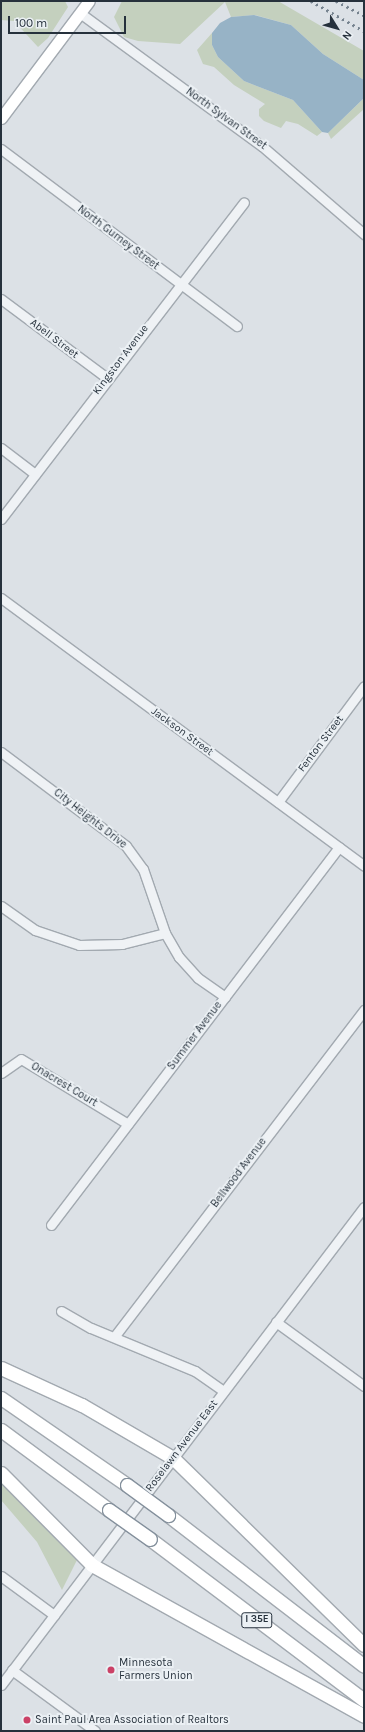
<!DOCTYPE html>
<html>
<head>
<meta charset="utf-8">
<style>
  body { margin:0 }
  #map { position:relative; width:365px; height:1732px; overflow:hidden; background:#dce1e6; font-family:Karla,sans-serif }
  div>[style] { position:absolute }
  .green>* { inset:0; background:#c4d0be }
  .water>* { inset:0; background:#97b3c6 }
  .roads { filter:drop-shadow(1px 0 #a2a9b0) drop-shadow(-1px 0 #a2a9b0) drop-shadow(0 1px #a2a9b0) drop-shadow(0 -1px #a2a9b0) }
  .minor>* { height:9px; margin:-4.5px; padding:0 4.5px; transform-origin:4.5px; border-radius:4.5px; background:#eff2f5 }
  .major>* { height:11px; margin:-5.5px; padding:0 5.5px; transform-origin:5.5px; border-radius:5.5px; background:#fff }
  .highway>* { height:13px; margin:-6.5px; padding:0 6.5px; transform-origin:6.5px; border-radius:6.5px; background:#fff }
  .rail>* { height:2.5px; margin-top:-1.25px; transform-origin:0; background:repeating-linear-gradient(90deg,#76838f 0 2px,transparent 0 6px) }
  .bridges { filter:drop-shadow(1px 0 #84909c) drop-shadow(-1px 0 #84909c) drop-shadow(0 1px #84909c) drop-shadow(0 -1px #84909c) }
  .highway-bridge>* { height:13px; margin:-6.5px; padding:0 6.5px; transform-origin:6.5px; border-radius:6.5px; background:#fff }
  .dots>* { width:11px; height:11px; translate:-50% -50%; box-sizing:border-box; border:2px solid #ebf0f4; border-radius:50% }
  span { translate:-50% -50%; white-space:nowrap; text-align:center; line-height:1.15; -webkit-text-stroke:4px #ebf0f4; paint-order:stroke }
  .shield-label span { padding:1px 3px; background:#ebf0f4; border:1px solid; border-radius:3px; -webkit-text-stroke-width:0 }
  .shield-label { font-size:10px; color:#26313c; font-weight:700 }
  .street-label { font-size:11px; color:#26313c }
  .poi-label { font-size:11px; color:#26313c }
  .left { translate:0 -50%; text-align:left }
  .frame { position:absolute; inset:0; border:2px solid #26313c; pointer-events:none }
  .north { position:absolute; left:317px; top:8px; width:40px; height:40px; -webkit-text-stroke:3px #ebf0f4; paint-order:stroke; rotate:127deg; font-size:11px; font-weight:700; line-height:16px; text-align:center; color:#26313c }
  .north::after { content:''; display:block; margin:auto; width:14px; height:18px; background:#26313c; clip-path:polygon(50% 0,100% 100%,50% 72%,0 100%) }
  .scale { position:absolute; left:8px; top:16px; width:118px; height:18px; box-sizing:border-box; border:2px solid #26313c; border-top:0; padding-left:5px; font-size:12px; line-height:14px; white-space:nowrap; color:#26313c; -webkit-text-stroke:3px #ebf0f4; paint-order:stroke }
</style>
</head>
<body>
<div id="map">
  <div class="green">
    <div style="clip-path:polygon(1px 1px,65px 1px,68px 7px,48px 38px,38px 47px,14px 21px,1px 20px)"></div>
    <div style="clip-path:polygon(122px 1px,278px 1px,364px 51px,364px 80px,323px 54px,291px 25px,255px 15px,231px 17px,225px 2px,180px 44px,138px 41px,124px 37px,114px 17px)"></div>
    <div style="clip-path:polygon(212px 33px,212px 45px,218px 57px,244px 81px,293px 100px,322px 132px,317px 136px,298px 124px,286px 121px,281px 128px,264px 121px,259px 116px,259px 109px,265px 104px,234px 85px,214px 67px,203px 64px,197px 50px)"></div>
    <div style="clip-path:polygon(364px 98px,364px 109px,331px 139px,328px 133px)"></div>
    <div style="clip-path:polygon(1px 1482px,78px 1558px,62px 1590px,37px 1542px,1px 1500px)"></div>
  </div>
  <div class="water">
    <div style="clip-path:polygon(254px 15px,291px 25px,323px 54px,364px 80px,364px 98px,328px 133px,322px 132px,293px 100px,244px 81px,218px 57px,212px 45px,212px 33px,220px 23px,231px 17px)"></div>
  </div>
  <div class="roads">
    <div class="minor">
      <div style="left:80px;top:13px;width:225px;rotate:36.2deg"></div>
      <div style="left:262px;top:146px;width:135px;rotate:40.8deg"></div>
      <div style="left:1px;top:149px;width:295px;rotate:36.9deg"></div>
      <div style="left:1px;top:299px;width:132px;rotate:36.7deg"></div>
      <div style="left:1px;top:448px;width:43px;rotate:37.4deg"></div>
      <div style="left:1px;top:519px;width:399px;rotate:-52.5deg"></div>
      <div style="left:1px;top:598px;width:451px;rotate:36.4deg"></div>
      <div style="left:1px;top:752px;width:156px;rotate:36.9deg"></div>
      <div style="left:126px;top:846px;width:29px;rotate:54deg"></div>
      <div style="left:143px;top:869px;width:68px;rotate:71deg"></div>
      <div style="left:165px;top:933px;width:28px;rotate:60deg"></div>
      <div style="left:179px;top:957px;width:28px;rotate:48deg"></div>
      <div style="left:198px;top:978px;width:33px;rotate:35deg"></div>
      <div style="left:278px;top:802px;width:144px;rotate:-53.4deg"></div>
      <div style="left:1px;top:906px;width:42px;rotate:35.2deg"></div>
      <div style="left:35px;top:930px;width:46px;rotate:18.8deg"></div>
      <div style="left:79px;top:945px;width:43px;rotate:-1.3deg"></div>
      <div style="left:122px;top:944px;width:44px;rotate:-14.3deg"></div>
      <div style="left:1px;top:1073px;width:24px;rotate:-35deg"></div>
      <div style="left:21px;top:1059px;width:125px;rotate:31.3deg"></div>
      <div style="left:51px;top:1225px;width:475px;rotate:-52.7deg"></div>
      <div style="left:61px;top:1311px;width:34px;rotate:30deg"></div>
      <div style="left:91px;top:1328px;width:113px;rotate:22.5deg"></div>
      <div style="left:195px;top:1371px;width:35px;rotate:35deg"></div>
      <div style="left:276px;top:1322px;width:109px;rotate:36deg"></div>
      <div style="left:114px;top:1337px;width:412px;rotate:-52.6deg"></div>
      <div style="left:1px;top:1576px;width:66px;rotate:36.3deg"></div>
      <div style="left:12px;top:1670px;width:103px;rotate:36.3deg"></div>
      <div style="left:1px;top:1685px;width:600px;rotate:-52.79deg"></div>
    </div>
    <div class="major">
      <div style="left:1px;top:118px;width:146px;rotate:-53.1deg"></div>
    </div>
    <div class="highway">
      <div style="left:1px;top:1368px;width:89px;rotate:24.6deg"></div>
      <div style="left:82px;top:1405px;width:105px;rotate:30.2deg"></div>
      <div style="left:173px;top:1458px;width:267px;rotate:44.4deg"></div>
      <div style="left:1px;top:1398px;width:153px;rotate:34.6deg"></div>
      <div style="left:1px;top:1430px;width:134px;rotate:36.5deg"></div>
      <div style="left:1px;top:1473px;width:129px;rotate:45.3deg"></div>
      <div style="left:92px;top:1565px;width:311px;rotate:29deg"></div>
      <div style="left:168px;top:1515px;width:247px;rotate:37.6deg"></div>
      <div style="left:150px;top:1539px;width:268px;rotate:37deg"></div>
    </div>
  </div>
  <div class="rail">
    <div style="left:311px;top:1px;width:61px;rotate:29.5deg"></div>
    <div style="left:336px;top:1px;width:31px;rotate:27deg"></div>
  </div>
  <div class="bridges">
    <div class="highway-bridge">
      <div style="left:127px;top:1485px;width:51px;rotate:36.2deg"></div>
      <div style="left:109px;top:1510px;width:50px;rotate:35.3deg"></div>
    </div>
  </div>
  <div class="dots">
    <div style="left:111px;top:1670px;background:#cb4166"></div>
    <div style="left:27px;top:1720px;background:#cb4166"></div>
  </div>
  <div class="shield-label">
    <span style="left:257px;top:1620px">I 35E</span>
  </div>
  <div class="street-label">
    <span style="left:226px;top:119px;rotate:36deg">North Sylvan Street</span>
    <span style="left:118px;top:238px;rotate:37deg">North Gurney Street</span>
    <span style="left:54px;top:339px;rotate:37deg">Abell Street</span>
    <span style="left:121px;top:360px;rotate:-53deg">Kingston Avenue</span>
    <span style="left:182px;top:732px;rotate:36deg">Jackson Street</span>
    <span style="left:321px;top:744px;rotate:-53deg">Fenton Street</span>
    <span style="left:90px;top:819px;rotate:38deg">City Heights Drive</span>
    <span style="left:195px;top:1036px;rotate:-53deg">Summer Avenue</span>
    <span style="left:64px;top:1085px;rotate:31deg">Onacrest Court</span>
    <span style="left:239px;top:1173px;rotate:-53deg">Bellwood Avenue</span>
    <span style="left:182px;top:1446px;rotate:-53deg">Roselawn Avenue East</span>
  </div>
  <div class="poi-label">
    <span class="left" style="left:119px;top:1670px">Minnesota<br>Farmers Union</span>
    <span class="left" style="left:35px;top:1720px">Saint Paul Area Association of Realtors</span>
  </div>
  <div class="frame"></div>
  <div class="north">N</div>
  <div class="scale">100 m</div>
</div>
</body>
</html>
